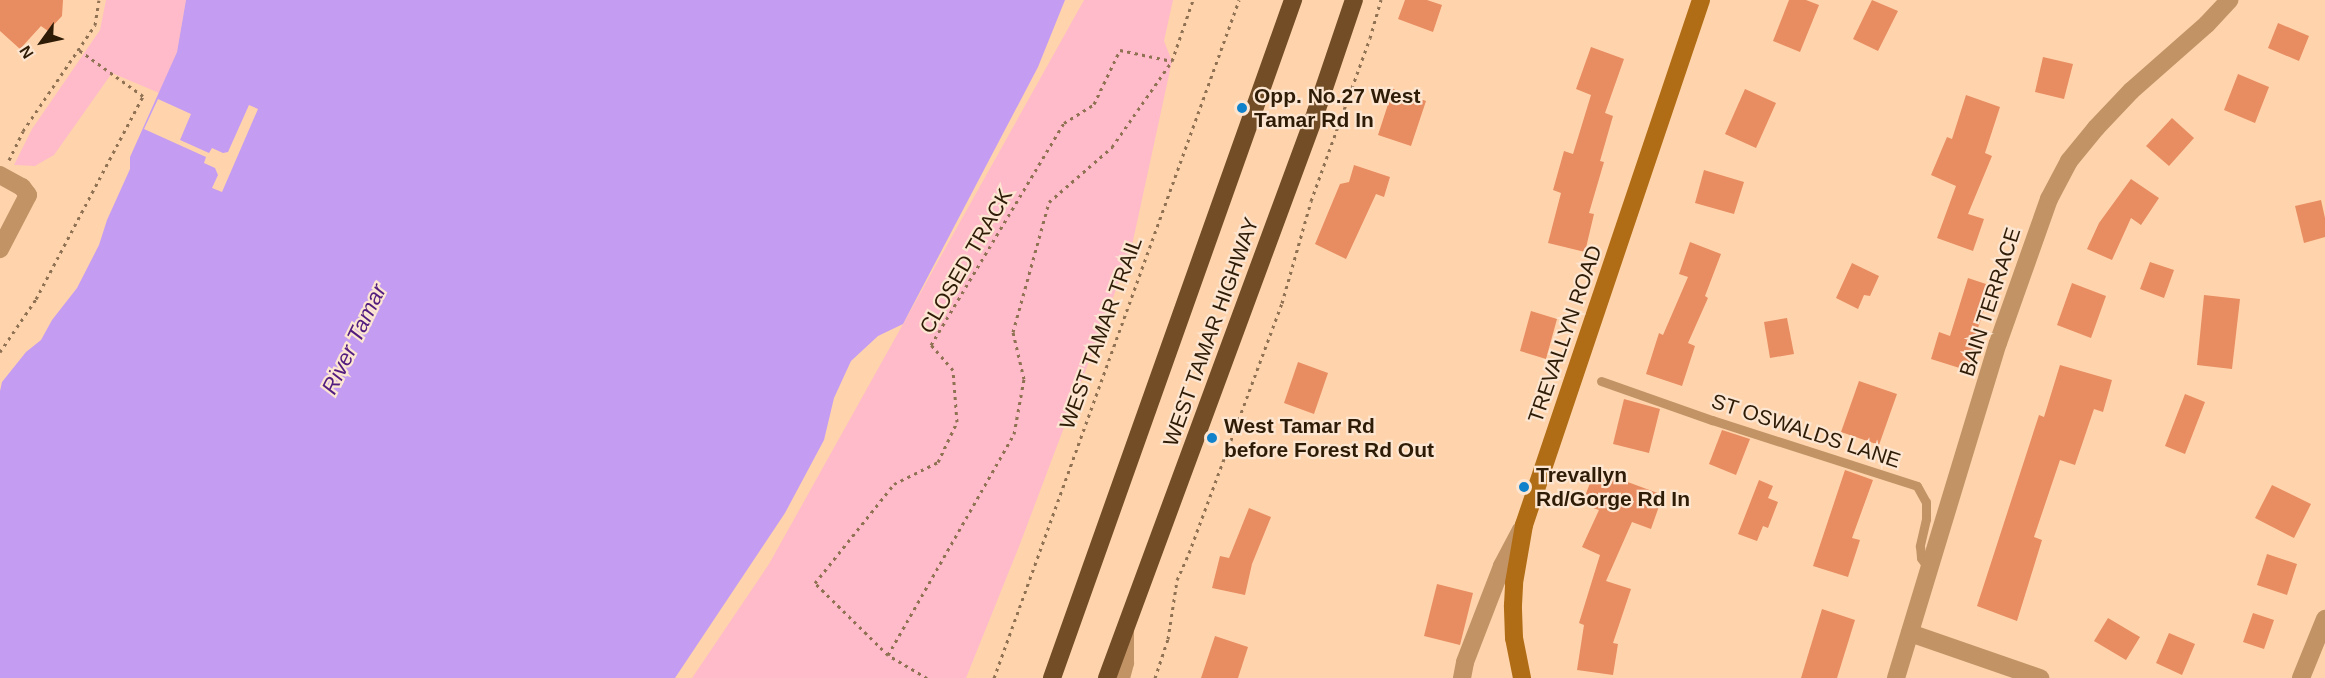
<!DOCTYPE html>
<html>
<head>
<meta charset="utf-8">
<style>
  body { margin:0 }
  #map { position:relative; width:2325px; height:678px; overflow:hidden; background:#ffd4ac; font-family:Arial,sans-serif }
  div>[style] { position:absolute }
  .green>* { inset:0; background:#ffbbc9 }
  .water>* { inset:0; background:#c49cf1 }
  .pier>* { inset:0; background:#ffd4ac }
  .building>* { inset:0; background:#e88c61 }
  .path>* { height:3px; margin-top:-1.5px; transform-origin:0; background:repeating-linear-gradient(90deg,#8f7153 0 3px,transparent 0 7.5px) }
  .lane>* { height:9px; margin:-4.5px; padding:0 4.5px; transform-origin:4.5px; border-radius:4.5px; background:#c29365 }
  .street>* { height:18px; margin:-9px; padding:0 9px; transform-origin:9px; border-radius:9px; background:#c29365 }
  .secondary>* { height:18px; margin:-9px; padding:0 9px; transform-origin:9px; border-radius:9px; background:#b16d15 }
  .highway>* { height:18px; margin:-9px; padding:0 9px; transform-origin:9px; border-radius:9px; background:#724d26 }
  .dots>* { width:16px; height:16px; translate:-50% -50%; box-sizing:border-box; border:3px solid #fce6d2; border-radius:50% }
  span { translate:-50% -50%; white-space:nowrap; text-align:center; line-height:1.15; -webkit-text-stroke:4.5px #fce6d2; paint-order:stroke }
  .poi-label { font-size:21px; color:#2f1c07; font-weight:700 }
  .left { translate:0 -50%; text-align:left }
  .street-label { font-size:21px; color:#2f1c07 }
  .water-label { font-size:22px; color:#531c7f; font-style:italic }
  .north { position:absolute; left:12px; top:12px; width:60px; height:60px; -webkit-text-stroke:4px #fce6d2; paint-order:stroke; rotate:237deg; font-size:16px; font-weight:700; line-height:24px; text-align:center; color:#2f1c07 }
  .north::after { content:''; display:block; margin:auto; width:21px; height:27px; background:#2f1c07; clip-path:polygon(50% 0,100% 100%,50% 72%,0 100%) }
</style>
</head>
<body>
<div id="map">
  <div class="green">
    <div style="clip-path:polygon(106px 0,186px 0,177px 52px,159px 93px,112px 73px,54px 155px,35px 166px,14px 165px,32px 129px,100px 30px)"></div>
    <div style="clip-path:polygon(1084px 0,1173px 0,1164px 41px,1172px 61px,1131px 250px,1020px 544px,966px 678px,692px 678px,769px 564px)"></div>
  </div>
  <div class="water">
    <div style="clip-path:polygon(186px 0,1065px 0,1038px 67px,903px 324px,878px 336px,851px 361px,834px 398px,824px 440px,785px 513px,675px 678px,0 678px,0 391px,2px 382px,26px 352px,41px 340px,52px 320px,77px 288px,99px 245px,107px 220px,130px 169px,130px 157px,177px 52px)"></div>
  </div>
  <div class="pier">
    <div style="clip-path:polygon(158px 99px,191px 114px,180px 140px,209px 153px,212px 148px,223px 153px,228px 152px,249px 105px,258px 109px,222px 192px,212px 188px,218px 175px,215px 168px,204px 163px,206px 157px,144px 129px)"></div>
  </div>
  <div class="building">
    <div style="clip-path:polygon(0 0,63px 0,62px 16px,48px 31px,41px 26px,20px 49px,0 31px)"></div>
    <div style="clip-path:polygon(1405px 0,1427px 0,1442px 5px,1433px 32px,1398px 19px)"></div>
    <div style="clip-path:polygon(1789px 0,1806px 0,1819px 5px,1800px 52px,1773px 41px)"></div>
    <div style="clip-path:polygon(1872px 0,1898px 11px,1878px 51px,1853px 39px)"></div>
    <div style="clip-path:polygon(2278px 23px,2309px 36px,2299px 61px,2268px 48px)"></div>
    <div style="clip-path:polygon(1591px 47px,1624px 59px,1605px 113px,1613px 116px,1600px 161px,1604px 162px,1589px 213px,1594px 214px,1585px 252px,1548px 243px,1561px 193px,1553px 190px,1564px 151px,1573px 154px,1591px 95px,1576px 89px)"></div>
    <div style="clip-path:polygon(2043px 57px,2073px 64px,2064px 99px,2035px 92px)"></div>
    <div style="clip-path:polygon(2238px 74px,2269px 87px,2255px 123px,2224px 110px)"></div>
    <div style="clip-path:polygon(1393px 89px,1426px 101px,1411px 146px,1378px 135px)"></div>
    <div style="clip-path:polygon(1745px 89px,1776px 103px,1756px 148px,1725px 134px)"></div>
    <div style="clip-path:polygon(1966px 95px,2000px 107px,1985px 153px,1992px 156px,1968px 214px,1984px 219px,1973px 251px,1937px 238px,1956px 186px,1931px 175px,1947px 137px,1952px 139px)"></div>
    <div style="clip-path:polygon(2172px 118px,2194px 138px,2169px 166px,2146px 146px)"></div>
    <div style="clip-path:polygon(1354px 165px,1390px 177px,1384px 197px,1376px 194px,1346px 259px,1315px 244px,1340px 184px,1349px 182px)"></div>
    <div style="clip-path:polygon(1704px 170px,1744px 182px,1734px 214px,1695px 203px)"></div>
    <div style="clip-path:polygon(2131px 179px,2159px 198px,2141px 225px,2131px 218px,2112px 260px,2087px 249px,2099px 223px)"></div>
    <div style="clip-path:polygon(2321px 200px,2325px 218px,2325px 237px,2304px 243px,2295px 206px)"></div>
    <div style="clip-path:polygon(1690px 242px,1721px 254px,1705px 296px,1708px 298px,1688px 343px,1695px 346px,1682px 386px,1646px 374px,1659px 333px,1663px 335px,1688px 277px,1679px 274px)"></div>
    <div style="clip-path:polygon(2150px 262px,2174px 270px,2164px 298px,2140px 289px)"></div>
    <div style="clip-path:polygon(1852px 263px,1879px 276px,1870px 296px,1864px 295px,1858px 309px,1836px 298px)"></div>
    <div style="clip-path:polygon(1968px 278px,1992px 286px,1973px 343px,1978px 345px,1969px 371px,1931px 359px,1939px 332px,1950px 336px)"></div>
    <div style="clip-path:polygon(2072px 283px,2106px 296px,2091px 338px,2057px 325px)"></div>
    <div style="clip-path:polygon(2204px 295px,2240px 299px,2232px 369px,2197px 365px)"></div>
    <div style="clip-path:polygon(1531px 311px,1557px 319px,1546px 359px,1520px 351px)"></div>
    <div style="clip-path:polygon(1787px 318px,1794px 354px,1770px 358px,1764px 322px)"></div>
    <div style="clip-path:polygon(1298px 362px,1328px 373px,1314px 414px,1284px 403px)"></div>
    <div style="clip-path:polygon(2060px 365px,2112px 380px,2103px 412px,2094px 409px,2075px 465px,2060px 460px,2034px 537px,2042px 540px,2017px 621px,1977px 606px,2039px 415px,2044px 417px)"></div>
    <div style="clip-path:polygon(1859px 381px,1897px 394px,1879px 445px,1841px 432px)"></div>
    <div style="clip-path:polygon(2185px 394px,2205px 402px,2185px 454px,2165px 446px)"></div>
    <div style="clip-path:polygon(1624px 399px,1660px 409px,1649px 453px,1613px 444px)"></div>
    <div style="clip-path:polygon(1722px 430px,1750px 439px,1736px 475px,1709px 464px)"></div>
    <div style="clip-path:polygon(1595px 470px,1663px 495px,1651px 529px,1632px 522px,1606px 581px,1631px 589px,1613px 643px,1618px 644px,1613px 675px,1577px 670px,1584px 625px,1579px 623px,1600px 555px,1582px 547px,1599px 510px,1582px 504px)"></div>
    <div style="clip-path:polygon(1845px 470px,1873px 480px,1852px 538px,1860px 540px,1848px 577px,1813px 566px)"></div>
    <div style="clip-path:polygon(1759px 480px,1773px 486px,1768px 498px,1778px 502px,1768px 528px,1763px 526px,1757px 541px,1738px 534px)"></div>
    <div style="clip-path:polygon(2272px 485px,2311px 504px,2294px 538px,2255px 518px)"></div>
    <div style="clip-path:polygon(1249px 508px,1271px 517px,1252px 564px,1245px 595px,1212px 588px,1220px 556px,1229px 558px)"></div>
    <div style="clip-path:polygon(2267px 554px,2297px 564px,2287px 595px,2257px 585px)"></div>
    <div style="clip-path:polygon(1437px 584px,1473px 593px,1460px 645px,1424px 636px)"></div>
    <div style="clip-path:polygon(1822px 609px,1855px 620px,1837px 678px,1801px 678px)"></div>
    <div style="clip-path:polygon(2253px 613px,2274px 620px,2264px 649px,2243px 642px)"></div>
    <div style="clip-path:polygon(2108px 618px,2140px 637px,2126px 660px,2094px 641px)"></div>
    <div style="clip-path:polygon(2169px 633px,2195px 644px,2182px 675px,2156px 663px)"></div>
    <div style="clip-path:polygon(1215px 636px,1248px 647px,1238px 678px,1201px 678px)"></div>
  </div>
  <div class="path">
    <div style="left:9px;top:160px;width:32px;rotate:-64deg"></div>
    <div style="left:23px;top:131px;width:128px;rotate:-55.8deg"></div>
    <div style="left:95px;top:25px;width:25px;rotate:-81deg"></div>
    <div style="left:0;top:352px;width:64px;rotate:-55.8deg"></div>
    <div style="left:36px;top:299px;width:229px;rotate:-62.2deg"></div>
    <div style="left:143px;top:96px;width:79px;rotate:-144.3deg"></div>
    <div style="left:888px;top:655px;width:254px;rotate:-60.3deg"></div>
    <div style="left:1014px;top:434px;width:56px;rotate:-79.7deg"></div>
    <div style="left:1024px;top:379px;width:48px;rotate:-103.2deg"></div>
    <div style="left:1013px;top:332px;width:135px;rotate:-74.5deg"></div>
    <div style="left:1049px;top:202px;width:84px;rotate:-41.1deg"></div>
    <div style="left:1112px;top:147px;width:105px;rotate:-55.1deg"></div>
    <div style="left:1172px;top:61px;width:65px;rotate:-71deg"></div>
    <div style="left:927px;top:678px;width:45px;rotate:-149.5deg"></div>
    <div style="left:888px;top:655px;width:103px;rotate:-135.4deg"></div>
    <div style="left:815px;top:583px;width:127px;rotate:-51.4deg"></div>
    <div style="left:894px;top:484px;width:49px;rotate:-26.6deg"></div>
    <div style="left:938px;top:462px;width:44px;rotate:-64.6deg"></div>
    <div style="left:957px;top:422px;width:52px;rotate:-94.4deg"></div>
    <div style="left:953px;top:370px;width:33px;rotate:-131deg"></div>
    <div style="left:931px;top:345px;width:259px;rotate:-59.1deg"></div>
    <div style="left:1064px;top:123px;width:36px;rotate:-32deg"></div>
    <div style="left:1094px;top:104px;width:60px;rotate:-64.3deg"></div>
    <div style="left:1120px;top:50px;width:53px;rotate:11.9deg"></div>
    <div style="left:994px;top:678px;width:721px;rotate:-70.13deg"></div>
    <div style="left:1155px;top:678px;width:41px;rotate:-71.6deg"></div>
    <div style="left:1168px;top:639px;width:60px;rotate:-81.3deg"></div>
    <div style="left:1177px;top:580px;width:30px;rotate:-66deg"></div>
    <div style="left:1189px;top:553px;width:267px;rotate:-69.6deg"></div>
    <div style="left:1282px;top:303px;width:106px;rotate:-74.1deg"></div>
    <div style="left:1311px;top:201px;width:173px;rotate:-70.1deg"></div>
    <div style="left:1370px;top:38px;width:40px;rotate:-74deg"></div>
  </div>
  <div class="lane">
    <div style="left:1601px;top:381px;width:118px;rotate:19.4deg"></div>
    <div style="left:1712px;top:420px;width:215px;rotate:17.8deg"></div>
    <div style="left:1917px;top:486px;width:18px;rotate:61deg"></div>
    <div style="left:1926px;top:502px;width:17px;rotate:90deg"></div>
    <div style="left:1926px;top:519px;width:28px;rotate:103deg"></div>
    <div style="left:1920px;top:546px;width:12px;rotate:85deg"></div>
    <div style="left:1921px;top:558px;width:14px;rotate:54deg"></div>
  </div>
  <div class="street">
    <div style="left:0;top:175px;width:25px;rotate:29deg"></div>
    <div style="left:22px;top:187px;width:10px;rotate:53deg"></div>
    <div style="left:28px;top:195px;width:61px;rotate:117.4deg"></div>
    <div style="left:1910px;top:633px;width:138px;rotate:19.1deg"></div>
    <div style="left:1121px;top:678px;width:16px;rotate:-75deg"></div>
    <div style="left:1125px;top:663px;width:31px;rotate:-90deg"></div>
    <div style="left:1462px;top:678px;width:16px;rotate:-79deg"></div>
    <div style="left:1465px;top:662px;width:103px;rotate:-68.9deg"></div>
    <div style="left:1502px;top:566px;width:41px;rotate:-62.2deg"></div>
    <div style="left:1896px;top:678px;width:350px;rotate:-73.1deg"></div>
    <div style="left:1998px;top:343px;width:153px;rotate:-70.5deg"></div>
    <div style="left:2049px;top:199px;width:43px;rotate:-62.2deg"></div>
    <div style="left:2069px;top:161px;width:43px;rotate:-50.7deg"></div>
    <div style="left:2096px;top:128px;width:51px;rotate:-46.6deg"></div>
    <div style="left:2131px;top:91px;width:101px;rotate:-41.4deg"></div>
    <div style="left:2207px;top:24px;width:33px;rotate:-47deg"></div>
    <div style="left:2301px;top:678px;width:64px;rotate:-67.9deg"></div>
  </div>
  <div class="secondary">
    <div style="left:1522px;top:678px;width:41px;rotate:-101.3deg"></div>
    <div style="left:1514px;top:638px;width:33px;rotate:-92deg"></div>
    <div style="left:1513px;top:605px;width:22px;rotate:-87deg"></div>
    <div style="left:1514px;top:583px;width:59px;rotate:-80.2deg"></div>
    <div style="left:1524px;top:525px;width:554px;rotate:-71.37deg"></div>
  </div>
  <div class="highway">
    <div style="left:1052px;top:678px;width:720px;rotate:-70.43deg"></div>
    <div style="left:1107px;top:678px;width:603px;rotate:-69.73deg"></div>
    <div style="left:1316px;top:112px;width:118px;rotate:-71.3deg"></div>
  </div>
  <div class="dots">
    <div style="left:1242px;top:108px;background:#1082cb"></div>
    <div style="left:1212px;top:438px;background:#1082cb"></div>
    <div style="left:1524px;top:487px;background:#1082cb"></div>
  </div>
  <div class="poi-label">
    <span class="left" style="left:1254px;top:108px">Opp. No.27 West<br>Tamar Rd In</span>
    <span class="left" style="left:1224px;top:438px">West Tamar Rd<br>before Forest Rd Out</span>
    <span class="left" style="left:1536px;top:487px">Trevallyn<br>Rd/Gorge Rd In</span>
  </div>
  <div class="street-label">
    <span style="left:966px;top:261px;rotate:-60deg">CLOSED TRACK</span>
    <span style="left:1990px;top:302px;rotate:-72deg">BAIN TERRACE</span>
    <span style="left:1211px;top:332px;rotate:-70deg">WEST TAMAR HIGHWAY</span>
    <span style="left:1101px;top:333px;rotate:-70deg">WEST TAMAR TRAIL</span>
    <span style="left:1565px;top:334px;rotate:-71deg">TREVALLYN ROAD</span>
    <span style="left:1806px;top:431px;rotate:18deg">ST OSWALDS LANE</span>
  </div>
  <div class="water-label">
    <span style="left:354px;top:339px;rotate:-64deg">River Tamar</span>
  </div>
  <div class="north">N</div>
</div>
</body>
</html>
